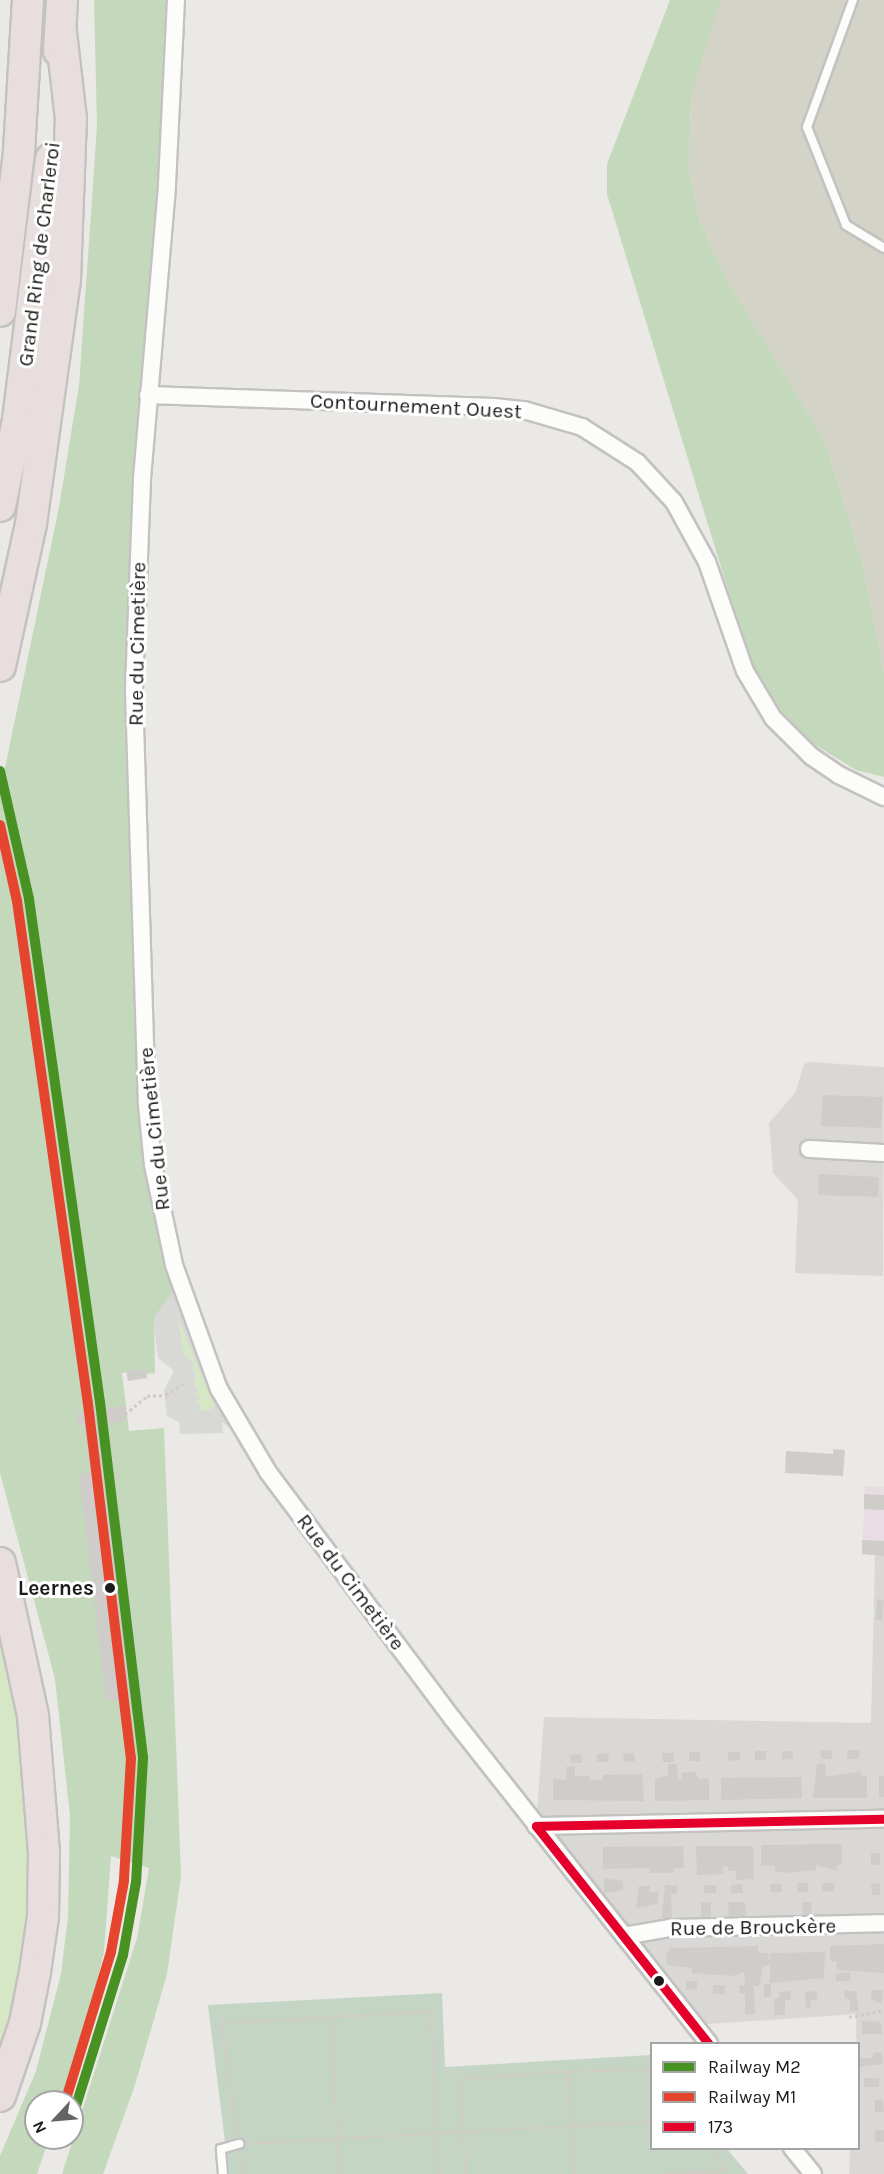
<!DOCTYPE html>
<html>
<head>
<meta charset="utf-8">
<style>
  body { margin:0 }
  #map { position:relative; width:884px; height:2174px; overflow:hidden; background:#eae9e5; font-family:Karla,sans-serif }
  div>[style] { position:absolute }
  .residential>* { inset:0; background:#d9d8d6 }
  .industrial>* { inset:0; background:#e8dde3 }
  .religious>* { inset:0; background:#d8d8d6 }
  .construction>* { inset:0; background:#d3d3c7 }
  .grass>* { inset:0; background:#d5e7c4 }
  .forest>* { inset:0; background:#c4d8bb }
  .cemetery>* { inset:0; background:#c4d5c5 }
  .building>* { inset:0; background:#cecdca }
  .path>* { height:3px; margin-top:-1.5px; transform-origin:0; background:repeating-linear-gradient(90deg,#d5c8c5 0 3px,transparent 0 6px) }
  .roads { filter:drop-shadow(2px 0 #c3c2c1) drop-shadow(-2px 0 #c3c2c1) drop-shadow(0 2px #c3c2c1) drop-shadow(0 -2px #c3c2c1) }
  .service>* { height:8px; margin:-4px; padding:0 4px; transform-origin:4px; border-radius:4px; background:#fcfcfb }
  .minor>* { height:16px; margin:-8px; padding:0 8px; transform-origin:8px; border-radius:8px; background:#fcfcfb }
  .motorway>* { height:30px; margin:-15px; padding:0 15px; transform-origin:15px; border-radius:15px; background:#e8dede }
  .bus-1>* { height:9px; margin:-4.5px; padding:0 4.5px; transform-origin:4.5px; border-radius:4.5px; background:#e4002b }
  .rail-1>* { height:10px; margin:-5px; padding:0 5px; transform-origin:5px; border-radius:5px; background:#489224 }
  .rail-2>* { height:10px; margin:-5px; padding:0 5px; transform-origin:5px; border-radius:5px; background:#e5442e }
  .dots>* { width:16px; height:16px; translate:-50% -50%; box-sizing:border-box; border:3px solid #fff; border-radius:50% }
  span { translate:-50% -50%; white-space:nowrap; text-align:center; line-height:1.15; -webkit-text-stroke:6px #fff; paint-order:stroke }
  .street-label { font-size:21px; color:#1c1c1c }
  .stop-label { font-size:21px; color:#1c1c1c; font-weight:700 }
  .right { translate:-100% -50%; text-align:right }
  .legend { position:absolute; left:650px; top:2042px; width:210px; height:108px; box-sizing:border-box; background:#fff; border:2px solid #a4a4a4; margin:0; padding:8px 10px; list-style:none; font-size:18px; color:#1c1c1c }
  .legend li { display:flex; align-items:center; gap:12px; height:30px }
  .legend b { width:30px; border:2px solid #a4a4a4 }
  .north { position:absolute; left:24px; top:2090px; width:60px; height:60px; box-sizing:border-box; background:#fff; border:2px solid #a4a4a4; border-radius:50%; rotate:244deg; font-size:16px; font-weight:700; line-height:24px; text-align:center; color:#1c1c1c }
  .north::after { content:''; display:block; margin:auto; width:21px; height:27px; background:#646462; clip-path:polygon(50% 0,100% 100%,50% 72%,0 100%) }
</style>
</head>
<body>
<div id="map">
  <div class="residential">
    <div style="clip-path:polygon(810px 1062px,884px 1067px,883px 1276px,795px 1273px,798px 1200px,773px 1173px,769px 1123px,795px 1093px,804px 1064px)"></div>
    <div style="clip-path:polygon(875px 1555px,884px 1556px,884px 2174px,849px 2174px,850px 2149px,858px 2148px,856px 2014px,694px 2025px,536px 1826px,544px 1717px,871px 1723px)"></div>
  </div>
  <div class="industrial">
    <div style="clip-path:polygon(865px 1486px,884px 1487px,884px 1556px,862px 1554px)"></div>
  </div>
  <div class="religious">
    <div style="clip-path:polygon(173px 1285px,199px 1360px,237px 1434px,222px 1422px,223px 1433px,180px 1434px,179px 1422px,167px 1416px,164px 1390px,174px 1371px,158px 1358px,153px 1317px,172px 1293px)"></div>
  </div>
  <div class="construction">
    <div style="clip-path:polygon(713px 0,884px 0,884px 672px,863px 566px,825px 441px,727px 280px,699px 219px,689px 171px,691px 96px)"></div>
  </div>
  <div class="grass">
    <div style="clip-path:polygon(178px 1318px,215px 1407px,209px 1410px,198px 1411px,201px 1406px,196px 1402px,200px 1397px,195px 1394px,199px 1389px,194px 1385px,196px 1372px,191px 1368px,195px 1364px,183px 1353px)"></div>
    <div style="clip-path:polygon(0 1607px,30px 1773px,28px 1954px,0 2065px)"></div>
  </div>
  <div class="forest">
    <div style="clip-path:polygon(94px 0,168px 0,161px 179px,133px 501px,126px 728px,139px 1102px,173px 1285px,172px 1293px,154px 1317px,155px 1373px,147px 1374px,145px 1369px,122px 1373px,129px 1431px,164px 1428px,181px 1876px,167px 1974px,135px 2085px,103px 2174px,62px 2174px,137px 1938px,149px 1868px,111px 1856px,104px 1952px,88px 2018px,61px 2102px,36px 2102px,36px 2138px,49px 2138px,37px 2174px,0 2174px,0 2156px,36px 2071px,61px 1974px,68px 1916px,70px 1816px,55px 1679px,0 1473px,0 792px,59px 507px,79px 385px,97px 127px)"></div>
    <div style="clip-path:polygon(670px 0,720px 0,691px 96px,689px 171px,699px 219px,727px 280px,825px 441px,863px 566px,884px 672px,884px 777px,856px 770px,812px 743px,775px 704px,749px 659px,607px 194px,607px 164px)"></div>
  </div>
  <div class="cemetery">
    <div style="clip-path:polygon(442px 1993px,445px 2067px,651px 2055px,652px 2148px,727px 2149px,748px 2174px,229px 2174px,208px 2005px)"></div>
  </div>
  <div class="building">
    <div style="clip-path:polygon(823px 1095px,883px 1097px,881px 1128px,821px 1126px)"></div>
    <div style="clip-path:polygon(819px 1174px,879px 1177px,878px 1197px,818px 1195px)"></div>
    <div style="clip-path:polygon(146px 1369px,147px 1378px,128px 1381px,126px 1371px)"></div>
    <div style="clip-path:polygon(125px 1406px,126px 1421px,97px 1424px,104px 1471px,114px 1470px,141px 1698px,106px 1702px,79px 1475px,90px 1471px,84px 1425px,78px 1426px,76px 1411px)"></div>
    <div style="clip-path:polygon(833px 1449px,845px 1450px,843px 1476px,785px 1473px,786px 1451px,833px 1454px)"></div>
    <div style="clip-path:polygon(864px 1494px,884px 1495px,884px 1510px,864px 1509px)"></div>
    <div style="clip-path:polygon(862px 1540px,884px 1541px,884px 1556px,862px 1554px)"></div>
    <div style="clip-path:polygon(877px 1599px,884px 1600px,882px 1620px,876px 1620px)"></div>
    <div style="clip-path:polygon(821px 1750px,832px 1751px,832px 1759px,821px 1759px)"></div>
    <div style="clip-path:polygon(847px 1750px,859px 1750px,859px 1759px,847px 1759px)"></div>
    <div style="clip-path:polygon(755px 1751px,766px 1751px,766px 1760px,755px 1760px)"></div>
    <div style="clip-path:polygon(782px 1751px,793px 1751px,793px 1759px,782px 1760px)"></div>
    <div style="clip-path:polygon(689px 1752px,700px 1752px,700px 1761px,689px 1761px)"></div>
    <div style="clip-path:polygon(728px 1752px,740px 1752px,740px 1760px,728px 1761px)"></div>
    <div style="clip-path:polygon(608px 1753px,609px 1762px,597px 1762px,597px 1754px)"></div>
    <div style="clip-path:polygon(634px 1753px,635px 1761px,624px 1762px,623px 1754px)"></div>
    <div style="clip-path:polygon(662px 1753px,674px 1753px,674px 1762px,663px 1762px)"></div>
    <div style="clip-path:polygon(581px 1754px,582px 1763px,571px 1763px,570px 1755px)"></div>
    <div style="clip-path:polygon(825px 1763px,826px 1777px,861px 1771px,861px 1776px,867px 1776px,867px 1798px,813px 1798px,817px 1764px)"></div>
    <div style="clip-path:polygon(668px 1764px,677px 1764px,678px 1779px,682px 1779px,681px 1773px,695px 1772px,699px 1779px,709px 1778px,709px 1800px,655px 1801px,655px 1779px,668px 1775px)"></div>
    <div style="clip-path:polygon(575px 1766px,575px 1776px,589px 1776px,590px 1780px,603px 1780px,603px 1775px,642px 1774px,644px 1801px,553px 1800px,553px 1778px,567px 1780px,566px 1767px)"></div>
    <div style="clip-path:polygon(879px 1776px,884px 1776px,884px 1797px,879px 1797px)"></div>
    <div style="clip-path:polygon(801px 1777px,802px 1798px,721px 1800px,721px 1778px)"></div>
    <div style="clip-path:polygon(842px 1844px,842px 1865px,837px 1865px,837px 1871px,816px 1865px,816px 1870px,789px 1873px,775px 1871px,775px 1866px,761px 1866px,761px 1845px)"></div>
    <div style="clip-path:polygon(683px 1846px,684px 1868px,674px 1868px,674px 1873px,650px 1873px,650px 1868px,603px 1869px,603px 1847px)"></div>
    <div style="clip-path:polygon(696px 1846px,753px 1846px,754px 1879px,736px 1880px,736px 1871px,729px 1871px,728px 1867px,723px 1867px,723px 1874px,697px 1875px)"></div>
    <div style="clip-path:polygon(871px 1853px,880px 1853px,880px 1865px,871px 1865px)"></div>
    <div style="clip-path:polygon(604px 1878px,623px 1881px,623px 1890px,604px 1893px)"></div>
    <div style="clip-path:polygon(797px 1883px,808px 1883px,808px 1892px,797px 1892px)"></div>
    <div style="clip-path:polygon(822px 1883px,834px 1883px,834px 1891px,823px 1892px)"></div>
    <div style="clip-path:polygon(880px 1883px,880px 1895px,872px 1895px,871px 1884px)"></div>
    <div style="clip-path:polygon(742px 1884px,743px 1893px,731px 1893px,731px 1885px)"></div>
    <div style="clip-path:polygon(770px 1884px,781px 1884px,782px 1892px,771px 1892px)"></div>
    <div style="clip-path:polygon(665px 1885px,677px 1885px,677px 1894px,671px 1894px,672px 1918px,662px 1918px)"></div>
    <div style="clip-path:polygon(704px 1885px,716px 1885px,716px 1893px,704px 1893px)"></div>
    <div style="clip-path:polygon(639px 1886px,650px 1886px,650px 1893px,658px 1891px,658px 1904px,636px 1908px)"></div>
    <div style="clip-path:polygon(701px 1902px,711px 1902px,711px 1918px,701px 1918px)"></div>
    <div style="clip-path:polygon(728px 1902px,745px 1902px,746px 1917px,729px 1917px)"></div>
    <div style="clip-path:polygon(802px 1902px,811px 1902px,812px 1917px,803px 1917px)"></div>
    <div style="clip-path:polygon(884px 1944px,884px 1973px,837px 1970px,836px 1961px,830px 1961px,830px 1946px)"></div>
    <div style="clip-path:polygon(758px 1946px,758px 1953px,768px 1953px,770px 1965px,770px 1953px,825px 1952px,824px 1978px,770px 1983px,770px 1965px,763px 1966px,759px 1986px,754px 1986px,755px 2014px,745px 2014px,745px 1993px,739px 1994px,740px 1985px,745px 1985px,744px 1972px,732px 1976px,692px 1973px,692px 1968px,667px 1965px,666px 1955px,671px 1948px)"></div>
    <div style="clip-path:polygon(836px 1973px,850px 1973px,850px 1981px,836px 1981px)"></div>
    <div style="clip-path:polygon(686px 1981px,697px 1981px,697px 1989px,686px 1990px)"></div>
    <div style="clip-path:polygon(764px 1984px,771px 1984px,771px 1997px,764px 1997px)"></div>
    <div style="clip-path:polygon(713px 1985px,725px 1985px,725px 1994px,713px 1994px)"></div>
    <div style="clip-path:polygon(871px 1990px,883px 1990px,882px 2004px,871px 1999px)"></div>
    <div style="clip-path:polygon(790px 1991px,791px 2000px,785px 2000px,785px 2015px,774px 2015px,774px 1999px,779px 1998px,779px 1992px)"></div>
    <div style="clip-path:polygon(816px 1991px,818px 1999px,811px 2000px,810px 2009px,806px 2009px,805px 1992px)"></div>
    <div style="clip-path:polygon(844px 1991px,856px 1991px,859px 2011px,850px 2011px,850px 1999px,845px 1999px)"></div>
    <div style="clip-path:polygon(862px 2021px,881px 2022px,882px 2034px,862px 2034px)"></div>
    <div style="clip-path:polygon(882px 2052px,883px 2064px,859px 2067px,859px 2058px,873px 2058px,873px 2053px)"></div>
    <div style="clip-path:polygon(864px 2078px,879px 2078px,879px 2087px,864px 2087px)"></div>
    <div style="clip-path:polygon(875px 2100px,883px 2100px,884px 2112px,875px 2112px)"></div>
    <div style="clip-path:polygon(875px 2130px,884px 2130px,884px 2142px,875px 2142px)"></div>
  </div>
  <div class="path">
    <div style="left:125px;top:1414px;width:28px;rotate:-39deg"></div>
    <div style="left:147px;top:1396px;width:19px;rotate:-3deg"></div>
    <div style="left:166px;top:1395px;width:22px;rotate:-34deg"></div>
    <div style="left:88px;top:1419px;width:56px;rotate:81.7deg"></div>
    <div style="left:331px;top:2017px;width:157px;rotate:87.1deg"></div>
    <div style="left:849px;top:2017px;width:36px;rotate:-11deg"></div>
    <div style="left:568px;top:2071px;width:103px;rotate:86.1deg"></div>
    <div style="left:237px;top:2134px;width:112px;rotate:-97.7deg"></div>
    <div style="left:222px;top:2023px;width:209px;rotate:-3.3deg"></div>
    <div style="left:431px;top:2011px;width:163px;rotate:87.5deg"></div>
    <div style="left:250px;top:2143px;width:403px;rotate:-3.1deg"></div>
    <div style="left:240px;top:2155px;width:19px;rotate:81deg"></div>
    <div style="left:466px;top:2174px;width:95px;rotate:-93.6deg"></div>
    <div style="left:460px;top:2079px;width:108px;rotate:-4.2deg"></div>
    <div style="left:568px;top:2071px;width:80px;rotate:-1.4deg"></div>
    <div style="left:648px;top:2069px;width:6px;rotate:51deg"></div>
    <div style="left:664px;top:2174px;width:61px;rotate:-3.8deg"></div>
    <div style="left:725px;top:2170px;width:27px;rotate:-126deg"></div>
  </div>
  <div class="roads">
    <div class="service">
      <div style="left:853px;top:0;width:135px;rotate:109.9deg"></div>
      <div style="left:807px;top:127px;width:105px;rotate:68.3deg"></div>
      <div style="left:846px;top:225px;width:44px;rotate:31.2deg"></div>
      <div style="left:223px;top:2174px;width:25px;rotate:-95deg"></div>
      <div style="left:221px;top:2149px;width:19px;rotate:-16deg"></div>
    </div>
    <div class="minor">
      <div style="left:176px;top:0;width:187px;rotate:92.8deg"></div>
      <div style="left:167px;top:187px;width:294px;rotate:94.9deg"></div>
      <div style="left:142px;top:480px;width:212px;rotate:92.2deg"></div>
      <div style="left:134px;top:692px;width:413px;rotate:88.2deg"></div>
      <div style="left:147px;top:1105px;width:60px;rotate:84.3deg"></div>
      <div style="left:153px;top:1165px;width:102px;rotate:78.1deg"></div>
      <div style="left:174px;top:1265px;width:132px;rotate:70.1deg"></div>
      <div style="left:219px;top:1389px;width:96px;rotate:59.4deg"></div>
      <div style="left:268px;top:1472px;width:307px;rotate:53.2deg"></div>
      <div style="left:452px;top:1718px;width:415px;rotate:51.7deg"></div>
      <div style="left:148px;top:395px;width:346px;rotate:2deg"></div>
      <div style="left:494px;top:407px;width:30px;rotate:6deg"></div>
      <div style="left:524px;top:410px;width:60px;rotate:16.3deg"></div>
      <div style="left:582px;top:427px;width:65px;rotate:32.5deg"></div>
      <div style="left:637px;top:462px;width:54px;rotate:47.2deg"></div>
      <div style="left:674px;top:502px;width:68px;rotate:61.2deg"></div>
      <div style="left:707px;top:562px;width:115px;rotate:70.8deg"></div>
      <div style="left:745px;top:671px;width:55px;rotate:59.2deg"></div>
      <div style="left:773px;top:718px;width:54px;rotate:45deg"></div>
      <div style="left:811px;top:756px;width:34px;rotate:34deg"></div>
      <div style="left:839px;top:775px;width:50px;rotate:26.1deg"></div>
      <div style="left:809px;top:1149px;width:75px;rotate:3.1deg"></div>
      <div style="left:536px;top:1826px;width:348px;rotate:-1.2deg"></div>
      <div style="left:624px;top:1936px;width:47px;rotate:-9.9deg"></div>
      <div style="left:670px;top:1928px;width:214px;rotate:-1.3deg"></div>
      <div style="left:792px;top:2148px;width:33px;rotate:51deg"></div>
    </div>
    <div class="motorway">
      <div style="left:59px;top:51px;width:51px;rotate:-86.6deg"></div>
      <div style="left:0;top:311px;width:161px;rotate:-83.2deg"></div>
      <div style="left:19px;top:151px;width:151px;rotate:-86.6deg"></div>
      <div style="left:0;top:506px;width:88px;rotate:-78.2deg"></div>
      <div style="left:18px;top:420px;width:263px;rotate:-82.8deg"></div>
      <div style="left:0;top:666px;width:145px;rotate:-77.7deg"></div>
      <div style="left:31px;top:524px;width:246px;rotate:-82.1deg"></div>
      <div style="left:65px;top:280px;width:161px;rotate:-87.9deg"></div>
      <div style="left:71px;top:119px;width:88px;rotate:-96.6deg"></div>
      <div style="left:0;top:1563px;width:157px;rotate:77.8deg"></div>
      <div style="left:33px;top:1716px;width:137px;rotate:85.4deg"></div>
      <div style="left:44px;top:1853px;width:64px;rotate:90.9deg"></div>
      <div style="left:43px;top:1917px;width:56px;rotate:98.3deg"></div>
      <div style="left:35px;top:1972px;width:52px;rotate:101.1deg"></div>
      <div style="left:25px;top:2023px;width:77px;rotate:108.9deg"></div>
    </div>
  </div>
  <div class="bus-1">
    <div style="left:536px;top:1826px;width:348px;rotate:-1.2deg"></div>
    <div style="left:536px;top:1826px;width:278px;rotate:51.6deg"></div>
  </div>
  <div class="rail-1">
    <div style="left:0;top:771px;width:131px;rotate:77.2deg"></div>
    <div style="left:29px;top:899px;width:508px;rotate:81.97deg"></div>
    <div style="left:100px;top:1402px;width:359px;rotate:83.1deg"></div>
    <div style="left:143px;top:1758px;width:124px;rotate:93.2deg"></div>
    <div style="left:136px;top:1882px;width:74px;rotate:100.1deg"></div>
    <div style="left:123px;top:1955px;width:172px;rotate:107.3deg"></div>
  </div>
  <div class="rail-2">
    <div style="left:0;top:825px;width:78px;rotate:77.4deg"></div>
    <div style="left:17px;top:901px;width:508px;rotate:81.97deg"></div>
    <div style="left:88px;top:1404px;width:357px;rotate:83.1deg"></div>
    <div style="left:131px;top:1758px;width:123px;rotate:93.3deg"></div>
    <div style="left:124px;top:1881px;width:72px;rotate:100.4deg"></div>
    <div style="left:111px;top:1952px;width:157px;rotate:107deg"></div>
  </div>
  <div class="dots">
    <div style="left:110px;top:1588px;background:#1c1c1c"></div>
    <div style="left:659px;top:1981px;background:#1c1c1c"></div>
  </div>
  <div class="street-label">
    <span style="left:39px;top:254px;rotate:-83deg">Grand Ring de Charleroi</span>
    <span style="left:416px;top:406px;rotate:3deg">Contournement Ouest</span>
    <span style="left:137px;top:644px;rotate:-89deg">Rue du Cimetière</span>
    <span style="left:154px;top:1129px;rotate:-96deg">Rue du Cimetière</span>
    <span style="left:351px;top:1582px;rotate:53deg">Rue du Cimetière</span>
    <span style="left:753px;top:1927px;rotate:-1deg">Rue de Brouckère</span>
  </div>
  <div class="stop-label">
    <span class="right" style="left:94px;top:1588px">Leernes</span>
  </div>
  <ul class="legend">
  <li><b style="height:8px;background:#489224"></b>Railway M2</li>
  <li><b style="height:8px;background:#e5442e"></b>Railway M1</li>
  <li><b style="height:8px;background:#e4002b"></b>173</li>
  </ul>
  <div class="north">N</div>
</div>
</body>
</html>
